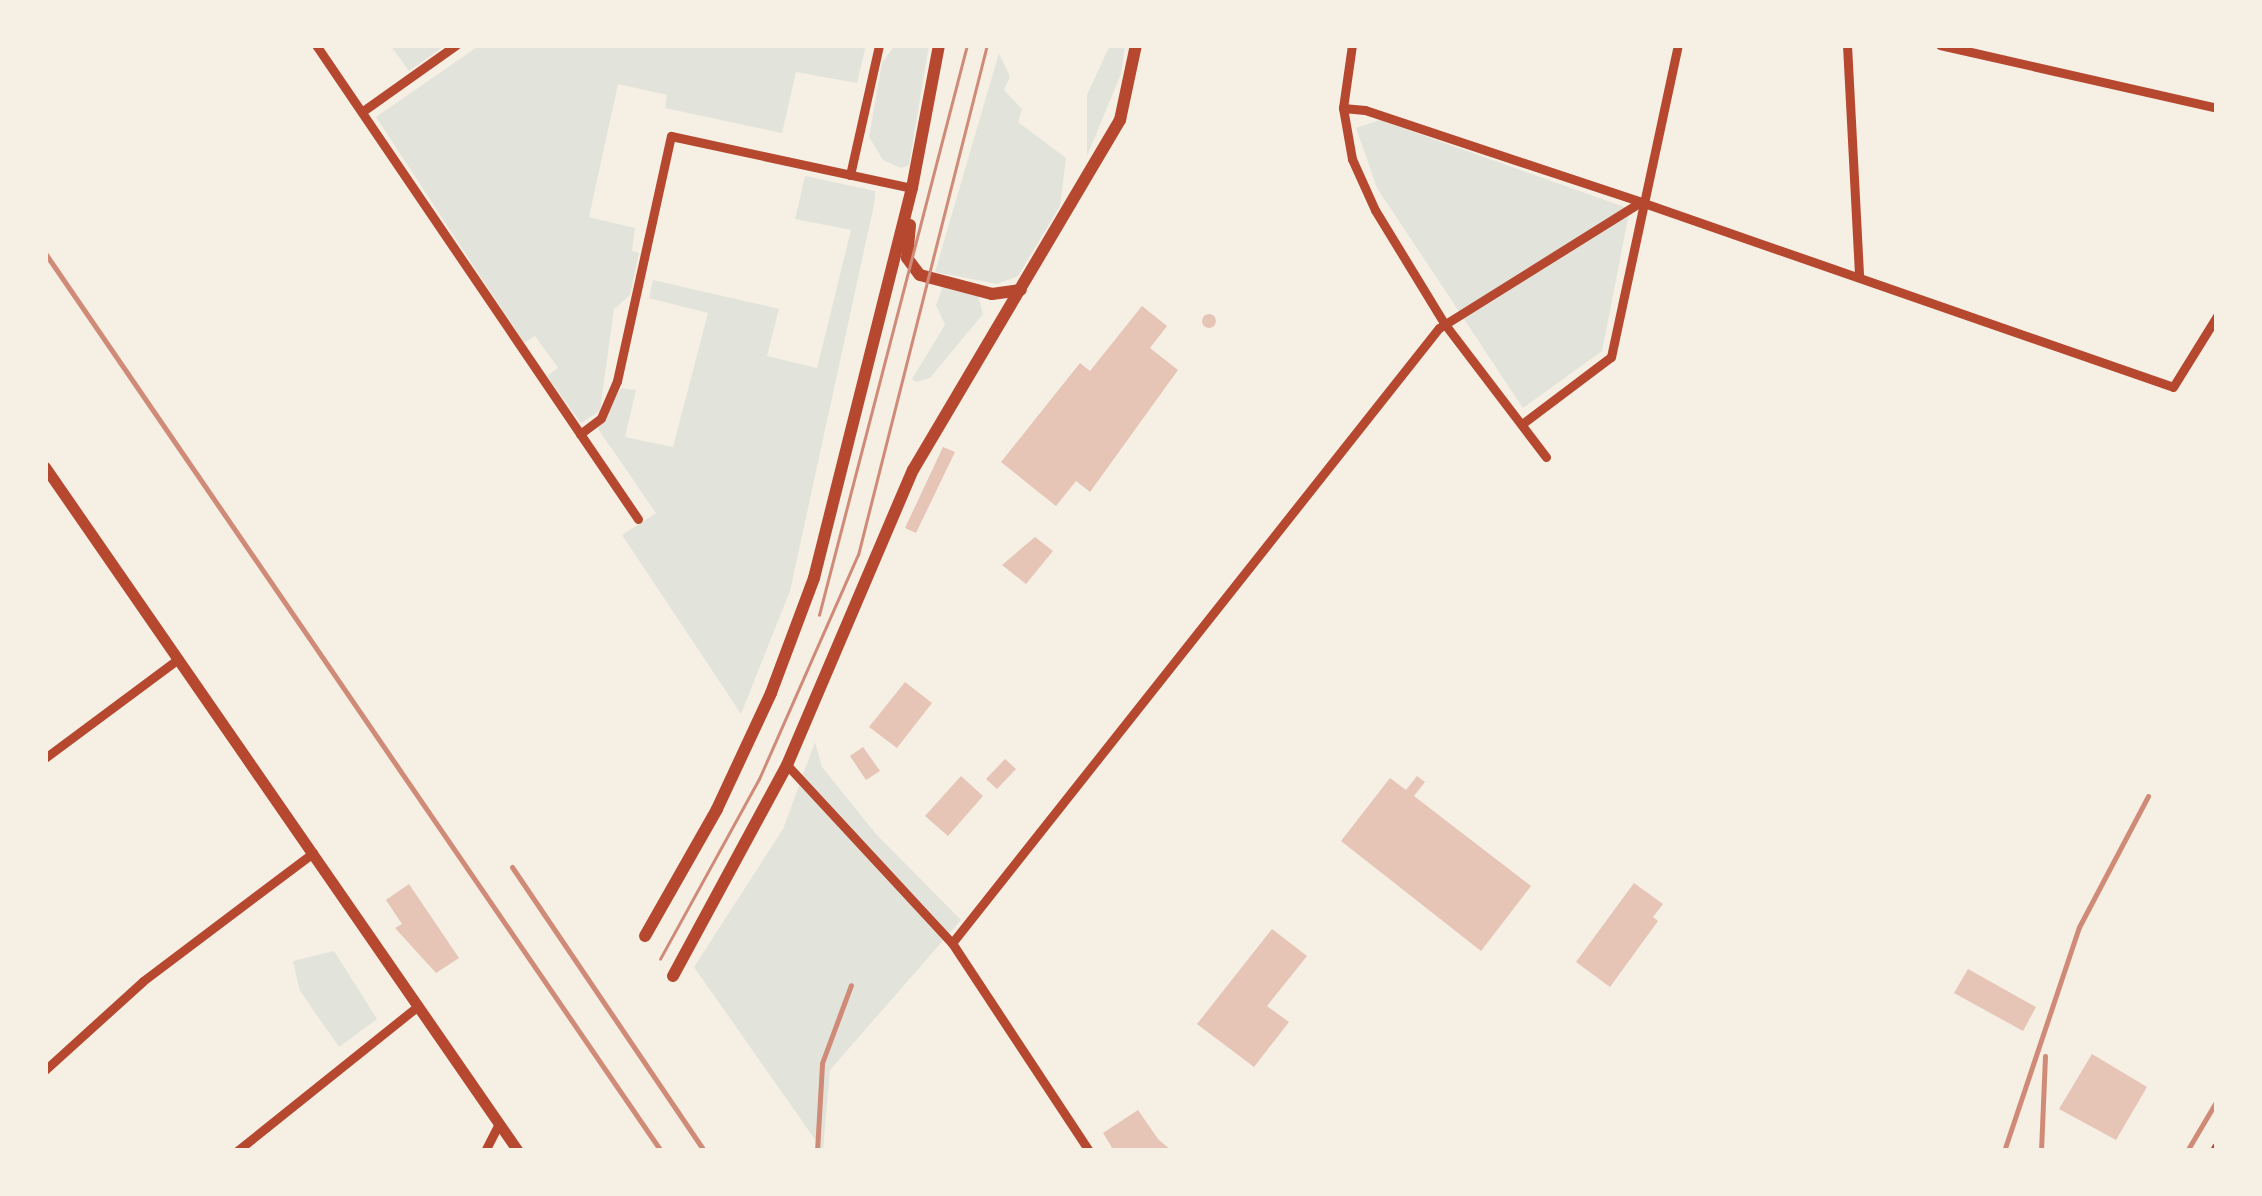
<!DOCTYPE html>
<html>
<head>
<meta charset="utf-8">
<style>
  body { margin:0 }
  #map { position:relative; width:2262px; height:1196px; overflow:hidden; background:#f6efe4; font-family:Arial,sans-serif }
  div>[style] { position:absolute }
  .green>* { inset:0; background:#e2e4dc }
  .building>* { inset:0; background:#e6c5b7 }
  .round { border-radius:50% }
  .minor>* { height:9px; margin:-4.5px; padding:0 4.5px; transform-origin:4.5px; border-radius:4.5px; background:#b5482f }
  .tertiary>* { height:11px; margin:-5.5px; padding:0 5.5px; transform-origin:5.5px; border-radius:5.5px; background:#b5482f }
  .secondary>* { height:12px; margin:-6px; padding:0 6px; transform-origin:6px; border-radius:6px; background:#b5482f }
  .tram>* { height:2.5px; margin:-1.25px; padding:0 1.25px; transform-origin:1.25px; border-radius:1.25px; background:#cf8b77 }
  .rail>* { height:5px; margin:-2.5px; padding:0 2.5px; transform-origin:2.5px; border-radius:2.5px; background:#cf8b77 }
  span { translate:-50% -50%; white-space:nowrap; text-align:center; line-height:1.15; -webkit-text-stroke:8px #f6efe4; paint-order:stroke }
  .frame { position:absolute; inset:0; border:48px solid #f6efe4; pointer-events:none }
</style>
</head>
<body>
<div id="map">
  <div class="green">
    <div style="clip-path:polygon(390px 45px,446px 45px,409px 71px)"></div>
    <div style="clip-path:polygon(480px 45px,866px 45px,857px 83px,796px 72px,782px 133px,665px 108px,667px 95px,618px 84px,589px 217px,635px 228px,632px 251px,639px 253px,630px 295px,614px 309px,600px 411px,581px 423px,547px 376px,558px 368px,535px 336px,524px 343px,376px 117px)"></div>
    <div style="clip-path:polygon(895px 45px,929px 45px,909px 165px,901px 168px,883px 160px,869px 137px,882px 63px)"></div>
    <div style="clip-path:polygon(1110px 45px,1125px 45px,1121px 74px,1087px 156px,1087px 95px)"></div>
    <div style="clip-path:polygon(999px 53px,1010px 77px,1004px 90px,1022px 109px,1018px 122px,1066px 158px,1060px 206px,1018px 276px,997px 284px,935px 272px)"></div>
    <div style="clip-path:polygon(1380px 120px,1630px 209px,1602px 351px,1523px 408px,1377px 188px,1356px 128px)"></div>
    <div style="clip-path:polygon(805px 176px,875px 191px,875px 200px,790px 591px,741px 714px,622px 535px,656px 513px,598px 429px,621px 388px,636px 390px,625px 437px,673px 447px,708px 313px,649px 298px,653px 280px,779px 309px,767px 356px,817px 368px,851px 230px,795px 219px)"></div>
    <div style="clip-path:polygon(944px 284px,978px 295px,983px 314px,930px 378px,916px 382px,912px 379px,945px 325px,936px 305px)"></div>
    <div style="clip-path:polygon(815px 742px,822px 767px,876px 834px,961px 920px,830px 1070px,823px 1151px,694px 967px,783px 829px)"></div>
    <div style="clip-path:polygon(334px 951px,377px 1019px,339px 1047px,300px 991px,293px 961px)"></div>
  </div>
  <div class="building">
    <div style="clip-path:polygon(1142px 306px,1167px 326px,1150px 348px,1178px 370px,1090px 492px,1076px 481px,1056px 506px,1001px 462px,1080px 363px,1090px 371px)"></div>
    <div class="round" style="left:1202px;top:314px;width:14px;height:14px"></div>
    <div style="clip-path:polygon(943px 447px,955px 452px,916px 533px,905px 528px)"></div>
    <div style="clip-path:polygon(1035px 537px,1053px 551px,1026px 584px,1002px 565px)"></div>
    <div style="clip-path:polygon(905px 682px,932px 703px,897px 748px,869px 727px)"></div>
    <div style="clip-path:polygon(863px 747px,880px 771px,866px 780px,850px 756px)"></div>
    <div style="clip-path:polygon(1005px 759px,1016px 769px,997px 789px,986px 779px)"></div>
    <div style="clip-path:polygon(961px 776px,983px 796px,948px 836px,925px 816px)"></div>
    <div style="clip-path:polygon(1417px 776px,1425px 782px,1414px 796px,1531px 886px,1481px 951px,1341px 841px,1390px 778px,1406px 790px)"></div>
    <div style="clip-path:polygon(1634px 883px,1663px 904px,1653px 917px,1658px 921px,1610px 987px,1576px 962px)"></div>
    <div style="clip-path:polygon(409px 884px,459px 958px,436px 973px,395px 928px,402px 924px,386px 900px)"></div>
    <div style="clip-path:polygon(1272px 929px,1307px 956px,1267px 1006px,1289px 1022px,1254px 1067px,1197px 1024px)"></div>
    <div style="clip-path:polygon(1968px 969px,2036px 1007px,2023px 1031px,1954px 993px)"></div>
    <div style="clip-path:polygon(2092px 1054px,2147px 1087px,2116px 1140px,2059px 1109px)"></div>
    <div style="clip-path:polygon(1138px 1110px,1158px 1139px,1172px 1151px,1114px 1151px,1103px 1133px)"></div>
  </div>
  <div class="minor">
    <div style="left:316px;top:45px;width:573px;rotate:55.81deg"></div>
    <div style="left:1847px;top:45px;width:231px;rotate:87deg"></div>
    <div style="left:1940px;top:45px;width:284px;rotate:12.8deg"></div>
    <div style="left:1343px;top:108px;width:64px;rotate:-81.9deg"></div>
    <div style="left:363px;top:111px;width:114px;rotate:-35.4deg"></div>
    <div style="left:850px;top:175px;width:133px;rotate:-77.4deg"></div>
    <div style="left:1522px;top:424px;width:111px;rotate:-37deg"></div>
    <div style="left:1611px;top:357px;width:319px;rotate:-77.9deg"></div>
    <div style="left:580px;top:434px;width:26px;rotate:-37deg"></div>
    <div style="left:601px;top:418px;width:40px;rotate:-66.6deg"></div>
    <div style="left:617px;top:381px;width:251px;rotate:-77.6deg"></div>
    <div style="left:671px;top:136px;width:247px;rotate:12.2deg"></div>
    <div style="left:1546px;top:457px;width:168px;rotate:-127.3deg"></div>
    <div style="left:1444px;top:323px;width:132px;rotate:-121.4deg"></div>
    <div style="left:1375px;top:210px;width:56px;rotate:-114.3deg"></div>
    <div style="left:1352px;top:159px;width:52px;rotate:-100deg"></div>
    <div style="left:1343px;top:108px;width:22px;rotate:5deg"></div>
    <div style="left:1365px;top:110px;width:291px;rotate:18.4deg"></div>
    <div style="left:1641px;top:202px;width:563px;rotate:19.17deg"></div>
    <div style="left:2173px;top:387px;width:84px;rotate:-58.2deg"></div>
    <div style="left:45px;top:758px;width:164px;rotate:-36.6deg"></div>
    <div style="left:787px;top:765px;width:243px;rotate:47.2deg"></div>
    <div style="left:952px;top:943px;width:249px;rotate:56.6deg"></div>
    <div style="left:952px;top:943px;width:784px;rotate:-51.63deg"></div>
    <div style="left:1439px;top:328px;width:238px;rotate:-32deg"></div>
    <div style="left:45px;top:1070px;width:132px;rotate:-42.2deg"></div>
    <div style="left:143px;top:981px;width:213px;rotate:-37deg"></div>
    <div style="left:237px;top:1151px;width:232px;rotate:-38.7deg"></div>
    <div style="left:485px;top:1151px;width:30px;rotate:-63deg"></div>
  </div>
  <div class="tertiary">
    <div style="left:45px;top:467px;width:832px;rotate:55.34deg"></div>
    <div style="left:2215px;top:1151px;width:4px;rotate:-63deg"></div>
  </div>
  <div class="secondary">
    <div style="left:910px;top:225px;width:33px;rotate:95deg"></div>
    <div style="left:907px;top:258px;width:21px;rotate:53deg"></div>
    <div style="left:920px;top:275px;width:74px;rotate:14.8deg"></div>
    <div style="left:992px;top:294px;width:29px;rotate:-8deg"></div>
    <div style="left:645px;top:936px;width:146px;rotate:-60.4deg"></div>
    <div style="left:717px;top:809px;width:128px;rotate:-65deg"></div>
    <div style="left:771px;top:693px;width:123px;rotate:-69.5deg"></div>
    <div style="left:814px;top:578px;width:402px;rotate:-75.9deg"></div>
    <div style="left:912px;top:188px;width:146px;rotate:-79.3deg"></div>
    <div style="left:673px;top:976px;width:240px;rotate:-61.6deg"></div>
    <div style="left:787px;top:765px;width:321px;rotate:-66.9deg"></div>
    <div style="left:913px;top:470px;width:407px;rotate:-59.4deg"></div>
    <div style="left:1120px;top:120px;width:77px;rotate:-78deg"></div>
  </div>
  <div class="tram">
    <div style="left:819px;top:615px;width:589px;rotate:-75.44deg"></div>
    <div style="left:660px;top:959px;width:205px;rotate:-61.2deg"></div>
    <div style="left:759px;top:779px;width:245px;rotate:-66.2deg"></div>
    <div style="left:858px;top:555px;width:526px;rotate:-75.81deg"></div>
  </div>
  <div class="rail">
    <div style="left:45px;top:253px;width:1089px;rotate:55.55deg"></div>
    <div style="left:512px;top:867px;width:343px;rotate:55.9deg"></div>
    <div style="left:817px;top:1151px;width:88px;rotate:-86.7deg"></div>
    <div style="left:822px;top:1063px;width:83px;rotate:-69.6deg"></div>
    <div style="left:2004px;top:1151px;width:236px;rotate:-71.5deg"></div>
    <div style="left:2079px;top:927px;width:148px;rotate:-62.2deg"></div>
    <div style="left:2041px;top:1151px;width:95px;rotate:-87.6deg"></div>
    <div style="left:2187px;top:1151px;width:59px;rotate:-59.5deg"></div>
  </div>
  <div class="frame"></div>
</div>
</body>
</html>
